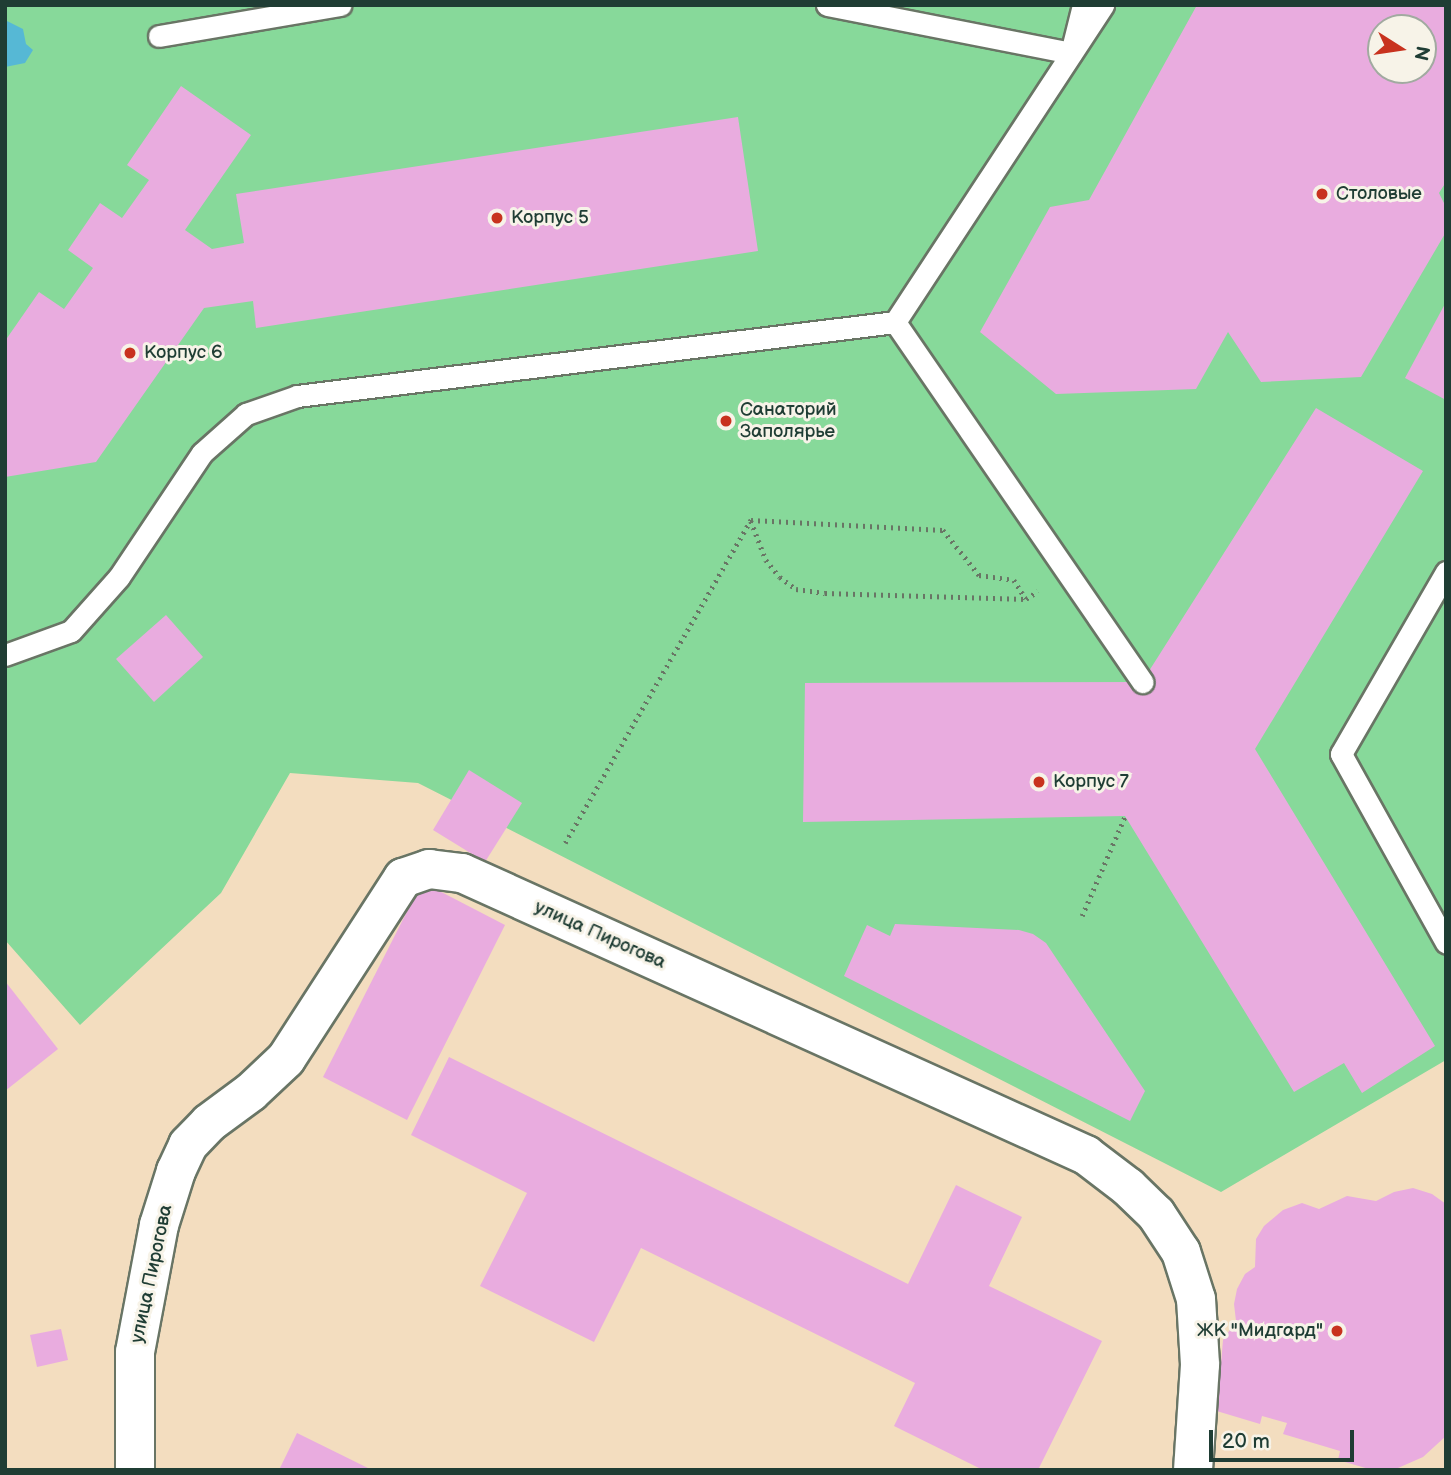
<!DOCTYPE html>
<html>
<head>
<meta charset="utf-8">
<style>
  body { margin:0 }
  #map { position:relative; width:1451px; height:1475px; overflow:hidden; background:#f3ddbf; font-family:"Balsamiq Sans",sans-serif }
  div>[style] { position:absolute }
  .green>* { inset:0; background:#87d99a }
  .water>* { inset:0; background:#56b8d5 }
  .building>* { inset:0; background:#e9acdf }
  .path>* { height:4.5px; margin-top:-2.25px; transform-origin:0; background:repeating-linear-gradient(90deg,#697565 0 2px,transparent 0 7px) }
  .roads { filter:drop-shadow(2px 0 #697565) drop-shadow(-2px 0 #697565) drop-shadow(0 2px #697565) drop-shadow(0 -2px #697565) }
  .service>* { height:21px; margin:-10.5px; padding:0 10.5px; transform-origin:10.5px; border-radius:10.5px; background:#fff }
  .minor>* { height:38px; margin:-19px; padding:0 19px; transform-origin:19px; border-radius:19px; background:#fff }
  .dots>* { width:19px; height:19px; translate:-50% -50%; box-sizing:border-box; border:4px solid #f7f3e8; border-radius:50% }
  span { translate:-50% -50%; white-space:nowrap; text-align:center; line-height:1.15; -webkit-text-stroke:6px #f7f3e8; paint-order:stroke }
  .poi-label { font-size:19px; color:#1f3d34 }
  .left { translate:0 -50%; text-align:left }
  .right { translate:-100% -50%; text-align:right }
  .street-label { font-size:19px; color:#1f3d34 }
  .frame { position:absolute; inset:0; border:7px solid #1f3d34; pointer-events:none }
  .north { position:absolute; left:1367px; top:14px; width:70px; height:70px; box-sizing:border-box; background:#f7f3e8; border:2px solid #a1aaa0; border-radius:50%; rotate:102deg; font-size:19px; font-weight:700; line-height:28px; text-align:center; color:#1f3d34 }
  .north::after { content:''; display:block; margin:auto; width:24px; height:32px; background:#c8321e; clip-path:polygon(50% 0,100% 100%,50% 72%,0 100%) }
  .scale { position:absolute; left:1209px; top:1430px; width:145px; height:32px; box-sizing:border-box; border:4px solid #1f3d34; border-top:0; padding-left:9px; font-size:21px; line-height:24px; white-space:nowrap; color:#1f3d34; -webkit-text-stroke:5px #f7f3e8; paint-order:stroke }
</style>
</head>
<body>
<div id="map">
  <div class="green">
    <div style="clip-path:polygon(evenodd,5px 5px,1446px 5px,1446px 1060px,1221px 1192px,418px 783px,290px 773px,221px 893px,80px 1025px,5px 940px,5px 5px,1381px 28px,1423px 28px,1423px 70px,1381px 70px,1381px 28px)"></div>
  </div>
  <div class="water">
    <div style="clip-path:polygon(5px 20px,23px 29px,26px 44px,33px 50px,25px 63px,5px 67px)"></div>
  </div>
  <div class="building">
    <div style="clip-path:polygon(evenodd,1197px 5px,1446px 5px,1446px 182px,1439px 193px,1446px 207px,1446px 232px,1361px 377px,1261px 382px,1228px 332px,1196px 389px,1056px 394px,980px 332px,1050px 207px,1089px 200px,1197px 5px,1381px 28px,1423px 28px,1423px 70px,1381px 70px,1381px 28px)"></div>
    <div style="clip-path:polygon(181px 86px,251px 135px,185px 230px,212px 249px,244px 243px,236px 194px,738px 117px,758px 251px,256px 328px,253px 301px,204px 308px,96px 462px,5px 477px,5px 341px,39px 292px,64px 309px,93px 268px,68px 250px,100px 203px,122px 218px,149px 180px,127px 165px)"></div>
    <div style="clip-path:polygon(1446px 302px,1446px 400px,1405px 378px)"></div>
    <div style="clip-path:polygon(1316px 408px,1423px 471px,1255px 749px,1435px 1046px,1362px 1093px,1344px 1063px,1294px 1092px,1125px 816px,803px 822px,805px 683px,1142px 682px)"></div>
    <div style="clip-path:polygon(166px 615px,203px 657px,154px 702px,116px 659px)"></div>
    <div style="clip-path:polygon(469px 770px,522px 803px,485px 862px,433px 830px)"></div>
    <div style="clip-path:polygon(422px 882px,505px 925px,407px 1120px,323px 1077px)"></div>
    <div style="clip-path:polygon(895px 924px,1019px 930px,1033px 934px,1046px 943px,1145px 1091px,1130px 1121px,844px 976px,867px 925px,890px 936px)"></div>
    <div style="clip-path:polygon(5px 981px,58px 1049px,5px 1091px)"></div>
    <div style="clip-path:polygon(449px 1057px,908px 1284px,956px 1185px,1022px 1217px,989px 1286px,1102px 1341px,1038px 1470px,983px 1470px,894px 1426px,915px 1383px,641px 1248px,594px 1342px,480px 1286px,527px 1193px,411px 1135px)"></div>
    <div style="clip-path:polygon(1413px 1188px,1432px 1194px,1446px 1204px,1446px 1436px,1423px 1457px,1398px 1468px,1369px 1469px,1338px 1460px,1340px 1451px,1283px 1434px,1287px 1423px,1262px 1416px,1260px 1424px,1210px 1409px,1211px 1371px,1221px 1364px,1223px 1340px,1236px 1321px,1234px 1304px,1237px 1289px,1245px 1274px,1255px 1267px,1256px 1239px,1264px 1226px,1283px 1210px,1302px 1203px,1319px 1209px,1347px 1196px,1376px 1201px,1394px 1192px)"></div>
    <div style="clip-path:polygon(61px 1329px,68px 1360px,37px 1367px,30px 1335px)"></div>
    <div style="clip-path:polygon(297px 1433px,372px 1470px,279px 1470px)"></div>
  </div>
  <div class="path">
    <div style="left:751px;top:520px;width:192px;rotate:3deg"></div>
    <div style="left:943px;top:530px;width:58px;rotate:51.3deg"></div>
    <div style="left:979px;top:575px;width:35px;rotate:8deg"></div>
    <div style="left:1014px;top:580px;width:22px;rotate:58deg"></div>
    <div style="left:1026px;top:599px;width:14px;rotate:-34deg"></div>
    <div style="left:751px;top:521px;width:42px;rotate:69deg"></div>
    <div style="left:766px;top:560px;width:22px;rotate:51deg"></div>
    <div style="left:780px;top:577px;width:20px;rotate:37deg"></div>
    <div style="left:796px;top:589px;width:29px;rotate:8deg"></div>
    <div style="left:825px;top:593px;width:201px;rotate:1.7deg"></div>
    <div style="left:565px;top:843px;width:373px;rotate:-60.1deg"></div>
    <div style="left:1082px;top:916px;width:109px;rotate:-66.7deg"></div>
  </div>
  <div class="roads">
    <div class="service">
      <div style="left:827px;top:5px;width:249px;rotate:11.1deg"></div>
      <div style="left:1071px;top:53px;width:49px;rotate:-76deg"></div>
      <div style="left:159px;top:36px;width:184px;rotate:-9.7deg"></div>
      <div style="left:895px;top:322px;width:379px;rotate:-56.7deg"></div>
      <div style="left:1446px;top:572px;width:210px;rotate:120deg"></div>
      <div style="left:1341px;top:754px;width:216px;rotate:60.9deg"></div>
      <div style="left:5px;top:655px;width:70px;rotate:-20deg"></div>
      <div style="left:71px;top:631px;width:72px;rotate:-48.4deg"></div>
      <div style="left:119px;top:577px;width:149px;rotate:-56.2deg"></div>
      <div style="left:202px;top:453px;width:59px;rotate:-41.6deg"></div>
      <div style="left:246px;top:414px;width:54px;rotate:-19.4deg"></div>
      <div style="left:297px;top:396px;width:603px;rotate:-7.05deg"></div>
      <div style="left:895px;top:322px;width:437px;rotate:55.5deg"></div>
    </div>
    <div class="minor">
      <div style="left:135px;top:1470px;width:118px;rotate:-90deg"></div>
      <div style="left:135px;top:1352px;width:129px;rotate:-79.3deg"></div>
      <div style="left:159px;top:1225px;width:57px;rotate:-72.5deg"></div>
      <div style="left:176px;top:1171px;width:29px;rotate:-65deg"></div>
      <div style="left:188px;top:1145px;width:30px;rotate:-46deg"></div>
      <div style="left:209px;top:1123px;width:52px;rotate:-36.4deg"></div>
      <div style="left:251px;top:1092px;width:48px;rotate:-43.3deg"></div>
      <div style="left:286px;top:1059px;width:216px;rotate:-57.1deg"></div>
      <div style="left:403px;top:878px;width:28px;rotate:-19deg"></div>
      <div style="left:429px;top:869px;width:33px;rotate:7deg"></div>
      <div style="left:462px;top:873px;width:685px;rotate:24.32deg"></div>
      <div style="left:1086px;top:1155px;width:53px;rotate:37.3deg"></div>
      <div style="left:1128px;top:1187px;width:39px;rotate:44deg"></div>
      <div style="left:1156px;top:1214px;width:45px;rotate:56.7deg"></div>
      <div style="left:1181px;top:1252px;width:49px;rotate:72.3deg"></div>
      <div style="left:1196px;top:1299px;width:66px;rotate:86.5deg"></div>
      <div style="left:1200px;top:1365px;width:105px;rotate:93.8deg"></div>
    </div>
  </div>
  <div class="dots">
    <div style="left:1322px;top:194px;background:#c8321e"></div>
    <div style="left:497px;top:218px;background:#c8321e"></div>
    <div style="left:130px;top:353px;background:#c8321e"></div>
    <div style="left:726px;top:421px;background:#c8321e"></div>
    <div style="left:1039px;top:782px;background:#c8321e"></div>
    <div style="left:1337px;top:1331px;background:#c8321e"></div>
  </div>
  <div class="poi-label">
    <span class="left" style="left:1336px;top:194px">Столовые</span>
    <span class="left" style="left:511px;top:218px">Корпус 5</span>
    <span class="left" style="left:144px;top:353px">Корпус 6</span>
    <span class="left" style="left:740px;top:421px">Санаторий<br>Заполярье</span>
    <span class="left" style="left:1053px;top:782px">Корпус 7</span>
    <span class="right" style="left:1323px;top:1331px">ЖК "Мидгард"</span>
  </div>
  <div class="street-label">
    <span style="left:600px;top:935px;rotate:24deg">улица Пирогова</span>
    <span style="left:152px;top:1274px;rotate:-78deg">улица Пирогова</span>
  </div>
  <div class="frame"></div>
  <div class="north">N</div>
  <div class="scale">20 m</div>
</div>
</body>
</html>
